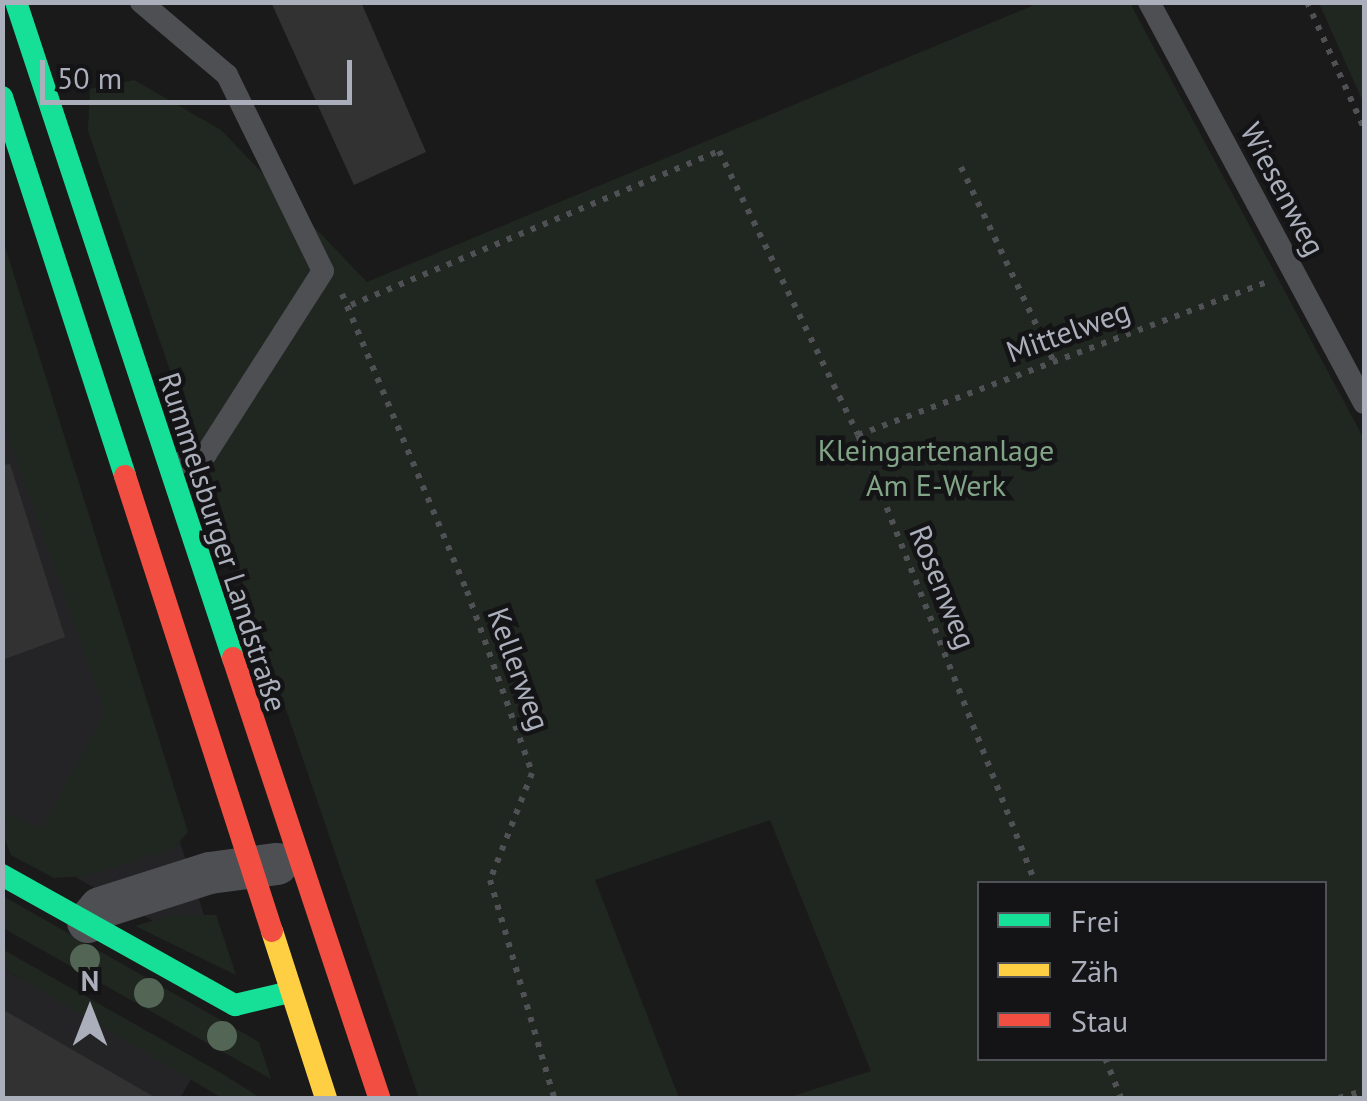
<!DOCTYPE html>
<html>
<head>
<meta charset="utf-8">
<style>
  body { margin:0 }
  #map { position:relative; width:1367px; height:1101px; overflow:hidden; background:#1a1a1a; font-family:"PT Sans",sans-serif }
  div>[style] { position:absolute }
  .built>* { inset:0; background:#242426 }
  .green>* { inset:0; background:#202721 }
  .building>* { inset:0; background:#323232 }
  .path>* { height:6px; margin-top:-3px; transform-origin:0; background:repeating-linear-gradient(90deg,#505155 0 5px,transparent 0 13px) }
  .lane>* { height:22px; margin:-11px; padding:0 11px; transform-origin:11px; border-radius:11px; background:#4e4f53 }
  .street>* { height:42px; margin:-21px; padding:0 21px; transform-origin:21px; border-radius:21px; background:#4e4f53 }
  .fast>* { height:22px; margin:-11px; padding:0 11px; transform-origin:11px; border-radius:11px; background:#16e098 }
  .slow>* { height:22px; margin:-11px; padding:0 11px; transform-origin:11px; border-radius:11px; background:#ffcf43 }
  .jam>* { height:22px; margin:-11px; padding:0 11px; transform-origin:11px; border-radius:11px; background:#f24e42 }
  .trees>* { width:30px; height:30px; margin:-15px; border-radius:50%; background:#536656 }
  span { translate:-50% -50%; white-space:nowrap; text-align:center; line-height:1.15; -webkit-text-stroke:9px #141416; paint-order:stroke }
  .street-label { font-size:30px; color:#abafbb }
  .park-label { font-size:30px; color:#82a587 }
  .frame { position:absolute; inset:0; border:5px solid #abafbb; pointer-events:none }
  .legend { position:absolute; left:977px; top:881px; width:350px; height:180px; box-sizing:border-box; background:#141416; border:2px solid #505258; margin:0; padding:12px 18px; list-style:none; font-size:30px; color:#abafbb }
  .legend li { display:flex; align-items:center; gap:20px; height:50px }
  .legend b { width:50px; border:2px solid #505258 }
  .north { position:absolute; left:40px; top:961px; width:100px; height:100px; -webkit-text-stroke:8px #141416; paint-order:stroke; rotate:0deg; font-size:28px; font-weight:700; line-height:40px; text-align:center; color:#abafbb }
  .north::after { content:''; display:block; margin:auto; width:35px; height:45px; background:#abafbb; clip-path:polygon(50% 0,100% 100%,50% 72%,0 100%) }
  .scale { position:absolute; left:40px; top:60px; width:312px; height:45px; box-sizing:border-box; border:5px solid #abafbb; border-top:0; padding-left:12px; font-size:30px; line-height:35px; white-space:nowrap; color:#abafbb; -webkit-text-stroke:8px #141416; paint-order:stroke }
</style>
</head>
<body>
<div id="map">
  <div class="built">
    <div style="clip-path:polygon(2px 307px,205px 918px,183px 938px,3px 836px)"></div>
    <div style="clip-path:polygon(2px 968px,193px 1076px,180px 1098px,3px 1098px)"></div>
  </div>
  <div class="green">
    <div style="clip-path:polygon(evenodd,1039px 3px,1130px 3px,1364px 439px,1364px 1098px,787px 1098px,871px 1071px,770px 820px,595px 880px,679px 1098px,419px 1098px,88px 131px,90px 89px,134px 80px,221px 130px,367px 282px,1039px 3px,979px 884px,1324px 884px,1324px 1058px,979px 1058px,979px 884px)"></div>
    <div style="clip-path:polygon(1319px 3px,1364px 3px,1364px 104px)"></div>
    <div style="clip-path:polygon(2px 237px,188px 832px,173px 849px,85px 876px,54px 878px,11px 855px,3px 834px,8px 814px,41px 829px,105px 712px,3px 420px)"></div>
    <div style="clip-path:polygon(3px 896px,259px 1042px,271px 1079px,3px 928px)"></div>
    <div style="clip-path:polygon(173px 915px,216px 915px,236px 975px,135px 926px)"></div>
    <div style="clip-path:polygon(2px 949px,221px 1073px,261px 1098px,222px 1098px,6px 970px,3px 976px)"></div>
  </div>
  <div class="building">
    <div style="clip-path:polygon(271px 2px,361px 2px,426px 152px,354px 185px)"></div>
    <div style="clip-path:polygon(10px 464px,65px 637px,2px 660px,2px 465px)"></div>
    <div style="clip-path:polygon(2px 1009px,156px 1098px,2px 1098px)"></div>
  </div>
  <div class="path">
    <div style="left:1307px;top:2px;width:138px;rotate:65.7deg"></div>
    <div style="left:961px;top:167px;width:214px;rotate:64.5deg"></div>
    <div style="left:342px;top:294px;width:322px;rotate:67.2deg"></div>
    <div style="left:467px;top:591px;width:193px;rotate:70.3deg"></div>
    <div style="left:532px;top:773px;width:115px;rotate:111.4deg"></div>
    <div style="left:490px;top:880px;width:227px;rotate:73.6deg"></div>
    <div style="left:351px;top:305px;width:399px;rotate:-22.7deg"></div>
    <div style="left:719px;top:151px;width:316px;rotate:63.9deg"></div>
    <div style="left:858px;top:435px;width:483px;rotate:68.4deg"></div>
    <div style="left:858px;top:435px;width:434px;rotate:-20.5deg"></div>
    <div style="left:1105px;top:1058px;width:43px;rotate:68.2deg"></div>
    <div style="left:1339px;top:1098px;width:26px;rotate:-16deg"></div>
  </div>
  <div class="lane">
    <div style="left:141px;top:2px;width:113px;rotate:40.3deg"></div>
    <div style="left:227px;top:75px;width:218px;rotate:63.9deg"></div>
    <div style="left:323px;top:271px;width:217px;rotate:122.6deg"></div>
    <div style="left:206px;top:454px;width:37px;rotate:161deg"></div>
    <div style="left:1149px;top:2px;width:455px;rotate:61.8deg"></div>
  </div>
  <div class="street">
    <div style="left:88px;top:922px;width:18px;rotate:-49deg"></div>
    <div style="left:100px;top:908px;width:115px;rotate:-17.7deg"></div>
    <div style="left:210px;top:873px;width:68px;rotate:-7.7deg"></div>
  </div>
  <div class="fast">
    <div style="left:16px;top:2px;width:691px;rotate:71.7deg"></div>
    <div style="left:2px;top:97px;width:398px;rotate:72deg"></div>
    <div style="left:2px;top:875px;width:267px;rotate:29.2deg"></div>
    <div style="left:235px;top:1005px;width:57px;rotate:-13.3deg"></div>
  </div>
  <div class="slow">
    <div style="left:272px;top:931px;width:176px;rotate:72.1deg"></div>
  </div>
  <div class="jam">
    <div style="left:125px;top:476px;width:478px;rotate:72.1deg"></div>
    <div style="left:233px;top:658px;width:464px;rotate:71.6deg"></div>
  </div>
  <div class="trees">
    <div style="left:85px;top:959px"></div>
    <div style="left:149px;top:993px"></div>
    <div style="left:222px;top:1036px"></div>
  </div>
  <div class="street-label">
    <span style="left:1283px;top:189px;rotate:62deg">Wiesenweg</span>
    <span style="left:1068px;top:331px;rotate:-20deg">Mittelweg</span>
    <span style="left:223px;top:542px;rotate:72deg">Rummelsburger Landstraße</span>
    <span style="left:943px;top:587px;rotate:68deg">Rosenweg</span>
    <span style="left:519px;top:669px;rotate:70deg">Kellerweg</span>
  </div>
  <div class="park-label">
    <span style="left:936px;top:467px">Kleingartenanlage<br>Am E-Werk</span>
  </div>
  <div class="frame"></div>
  <ul class="legend">
  <li><b style="height:12px;background:#16e098"></b>Frei</li>
  <li><b style="height:12px;background:#ffcf43"></b>Zäh</li>
  <li><b style="height:12px;background:#f24e42"></b>Stau</li>
  </ul>
  <div class="north">N</div>
  <div class="scale">50 m</div>
</div>
</body>
</html>
